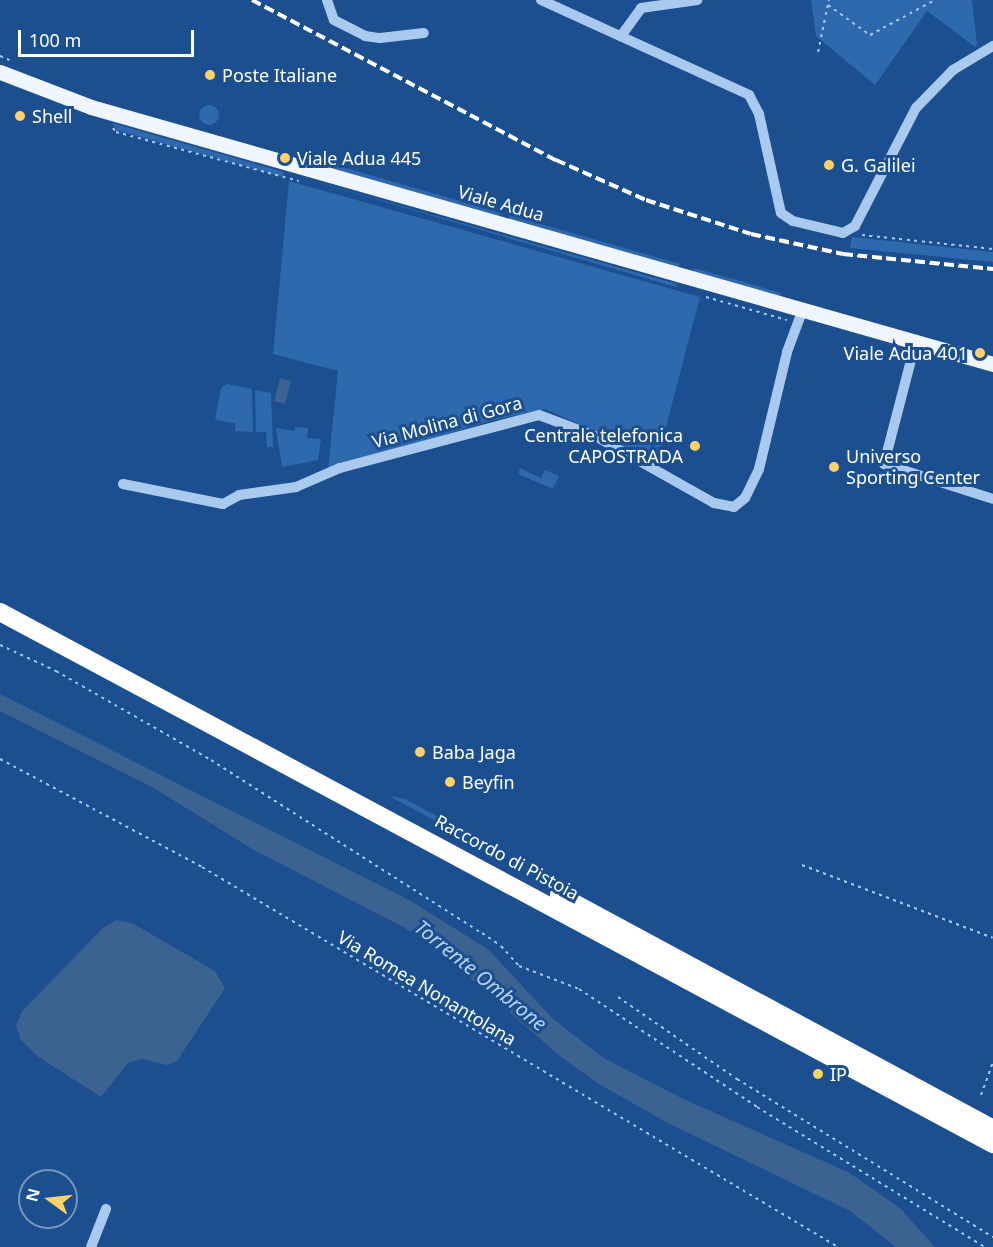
<!DOCTYPE html>
<html>
<head>
<meta charset="utf-8">
<style>
  body { margin:0 }
  #map { position:relative; width:993px; height:1247px; overflow:hidden; background:#1b4f8f; font-family:"Noto Sans",sans-serif }
  div>[style] { position:absolute }
  .green>* { inset:0; background:#2e69ad }
  .round { border-radius:50% }
  .water>* { inset:0; background:#3c6290 }
  .path>* { height:2px; margin-top:-1px; transform-origin:0; background:repeating-linear-gradient(90deg,#a9c9ee 0 3px,transparent 0 7.5px) }
  .minor>* { height:10px; margin:-5px; padding:0 5px; transform-origin:5px; border-radius:5px; background:#a9c9ee }
  .major>* { height:15px; margin:-7.5px; padding:0 7.5px; transform-origin:7.5px; border-radius:7.5px; background:#f0f6ff }
  .highway>* { height:18px; margin:-9px; padding:0 9px; transform-origin:9px; border-radius:9px; background:#fff }
  .rail>* { height:4px; margin-top:-2px; transform-origin:0; background:repeating-linear-gradient(90deg,#fff 0 10px,transparent 0 14.5px) }
  .dots>* { width:16px; height:16px; translate:-50% -50%; box-sizing:border-box; border:3px solid #1b4f8f; border-radius:50% }
  span { translate:-50% -50%; white-space:nowrap; text-align:center; line-height:1.15; -webkit-text-stroke:6px #1b4f8f; paint-order:stroke }
  .poi-label { font-size:18px; color:#fff }
  .left { translate:0 -50%; text-align:left }
  .right { translate:-100% -50%; text-align:right }
  .street-label { font-size:18px; color:#fff }
  .water-label { font-size:20px; color:#b5d3f5; font-style:italic }
  .north { position:absolute; left:18px; top:1169px; width:60px; height:60px; box-sizing:border-box; background:#1b4f8f; border:2px solid #7695bc; border-radius:50%; rotate:285deg; font-size:16px; font-weight:700; line-height:24px; text-align:center; color:#fff }
  .north::after { content:''; display:block; margin:auto; width:21px; height:27px; background:#ffd166; clip-path:polygon(50% 0,100% 100%,50% 72%,0 100%) }
  .scale { position:absolute; left:18px; top:30px; width:176px; height:27px; box-sizing:border-box; border:3px solid #fff; border-top:0; padding-left:8px; font-size:18px; line-height:21px; white-space:nowrap; color:#fff; -webkit-text-stroke:4px #1b4f8f; paint-order:stroke }
</style>
</head>
<body>
<div id="map">
  <div class="green">
    <div style="clip-path:polygon(811px 0,972px 0,977px 44px,975px 47px,927px 11px,875px 85px,816px 36px)"></div>
    <div class="round" style="left:199px;top:105px;width:20px;height:20px"></div>
    <div style="clip-path:polygon(112px 123px,284px 172px,283px 177px,116px 130px)"></div>
    <div style="clip-path:polygon(329px 163px,501px 213px,500px 216px,327px 167px)"></div>
    <div style="clip-path:polygon(292px 175px,677px 284px,676px 287px)"></div>
    <div style="clip-path:polygon(289px 181px,700px 297px,656px 465px,610px 438px,545px 409px,494px 420px,328px 469px,338px 371px,273px 354px)"></div>
    <div style="clip-path:polygon(510px 215px,680px 264px,679px 267px,509px 218px)"></div>
    <div style="clip-path:polygon(852px 237px,993px 252px,993px 262px,850px 248px)"></div>
    <div style="clip-path:polygon(694px 268px,781px 293px,780px 297px,693px 272px)"></div>
    <div style="clip-path:polygon(227px 384px,252px 389px,253px 432px,235px 431px,235px 423px,215px 420px,221px 388px)"></div>
    <div style="clip-path:polygon(255px 390px,271px 393px,273px 447px,267px 447px,266px 432px,256px 432px)"></div>
    <div style="clip-path:polygon(295px 427px,308px 428px,307px 438px,321px 439px,318px 460px,282px 467px,276px 428px,294px 431px)"></div>
    <div style="clip-path:polygon(520px 468px,541px 478px,545px 470px,559px 476px,553px 489px,518px 474px)"></div>
    <div style="clip-path:polygon(389px 796px,405px 799px,472px 835px,492px 851px)"></div>
  </div>
  <div class="water">
    <div style="clip-path:polygon(280px 378px,291px 381px,285px 404px,274px 401px)"></div>
    <div style="clip-path:polygon(0 694px,411px 901px,489px 950px,552px 1018px,602px 1057px,681px 1098px,848px 1172px,900px 1208px,935px 1247px,896px 1247px,850px 1211px,664px 1121px,599px 1084px,561px 1057px,439px 951px,405px 928px,254px 850px,152px 787px,0 711px)"></div>
    <div style="clip-path:polygon(116px 920px,132px 923px,215px 971px,225px 988px,177px 1061px,167px 1065px,143px 1059px,129px 1062px,101px 1097px,37px 1056px,21px 1040px,16px 1025px,23px 1010px,104px 927px)"></div>
  </div>
  <div class="path">
    <div style="left:828px;top:5px;width:52px;rotate:35.5deg"></div>
    <div style="left:870px;top:35px;width:74px;rotate:-28.3deg"></div>
    <div style="left:818px;top:52px;width:53px;rotate:-78.1deg"></div>
    <div style="left:0;top:56px;width:12px;rotate:24deg"></div>
    <div style="left:113px;top:128px;width:5px;rotate:53deg"></div>
    <div style="left:116px;top:132px;width:189px;rotate:15deg"></div>
    <div style="left:862px;top:235px;width:132px;rotate:6.1deg"></div>
    <div style="left:706px;top:297px;width:84px;rotate:15.9deg"></div>
    <div style="left:0;top:645px;width:62px;rotate:24.9deg"></div>
    <div style="left:56px;top:671px;width:179px;rotate:29.9deg"></div>
    <div style="left:211px;top:760px;width:322px;rotate:32.6deg"></div>
    <div style="left:482px;top:933px;width:23px;rotate:34deg"></div>
    <div style="left:501px;top:946px;width:27px;rotate:48deg"></div>
    <div style="left:519px;top:966px;width:64px;rotate:21deg"></div>
    <div style="left:579px;top:989px;width:214px;rotate:33.5deg"></div>
    <div style="left:757px;top:1107px;width:268px;rotate:31.6deg"></div>
    <div style="left:0;top:759px;width:229px;rotate:28.1deg"></div>
    <div style="left:202px;top:867px;width:741px;rotate:30.86deg"></div>
    <div style="left:802px;top:865px;width:204px;rotate:20.9deg"></div>
    <div style="left:618px;top:997px;width:145px;rotate:34.6deg"></div>
    <div style="left:737px;top:1079px;width:301px;rotate:31.7deg"></div>
    <div style="left:981px;top:1095px;width:35px;rotate:-70deg"></div>
  </div>
  <div class="minor">
    <div style="left:327px;top:0;width:21px;rotate:71deg"></div>
    <div style="left:334px;top:20px;width:35px;rotate:27deg"></div>
    <div style="left:365px;top:36px;width:15px;rotate:8deg"></div>
    <div style="left:380px;top:38px;width:44px;rotate:-6.5deg"></div>
    <div style="left:541px;top:0;width:229px;rotate:24.5deg"></div>
    <div style="left:749px;top:95px;width:21px;rotate:62deg"></div>
    <div style="left:759px;top:114px;width:101px;rotate:77.5deg"></div>
    <div style="left:781px;top:213px;width:14px;rotate:34deg"></div>
    <div style="left:793px;top:221px;width:51px;rotate:13.5deg"></div>
    <div style="left:843px;top:233px;width:14px;rotate:-30deg"></div>
    <div style="left:855px;top:226px;width:133px;rotate:-62.7deg"></div>
    <div style="left:916px;top:108px;width:53px;rotate:-45.8deg"></div>
    <div style="left:953px;top:70px;width:47px;rotate:-31deg"></div>
    <div style="left:621px;top:36px;width:34px;rotate:-54deg"></div>
    <div style="left:641px;top:8px;width:57px;rotate:-8.1deg"></div>
    <div style="left:916px;top:341px;width:127px;rotate:104.6deg"></div>
    <div style="left:884px;top:464px;width:114px;rotate:17.8deg"></div>
    <div style="left:123px;top:484px;width:102px;rotate:11.3deg"></div>
    <div style="left:223px;top:504px;width:18px;rotate:-29deg"></div>
    <div style="left:239px;top:495px;width:58px;rotate:-8deg"></div>
    <div style="left:296px;top:487px;width:48px;rotate:-23.4deg"></div>
    <div style="left:340px;top:468px;width:206px;rotate:-14.9deg"></div>
    <div style="left:539px;top:415px;width:60px;rotate:20.6deg"></div>
    <div style="left:595px;top:436px;width:137px;rotate:29.4deg"></div>
    <div style="left:714px;top:503px;width:20px;rotate:11deg"></div>
    <div style="left:734px;top:507px;width:14px;rotate:-39deg"></div>
    <div style="left:745px;top:498px;width:32px;rotate:-64deg"></div>
    <div style="left:759px;top:469px;width:120px;rotate:-76.5deg"></div>
    <div style="left:787px;top:352px;width:46px;rotate:-69.6deg"></div>
    <div style="left:91px;top:1247px;width:41px;rotate:-68.5deg"></div>
  </div>
  <div class="major">
    <div style="left:0;top:72px;width:97px;rotate:21deg"></div>
    <div style="left:91px;top:107px;width:938px;rotate:15.9deg"></div>
  </div>
  <div class="highway">
    <div style="left:0;top:612px;width:1127px;rotate:28.18deg"></div>
    <div style="left:559px;top:895px;width:493px;rotate:28.3deg"></div>
  </div>
  <div class="rail">
    <div style="left:252px;top:0;width:344px;rotate:27.8deg"></div>
    <div style="left:556px;top:160px;width:98px;rotate:24deg"></div>
    <div style="left:646px;top:200px;width:110px;rotate:17.9deg"></div>
    <div style="left:751px;top:234px;width:94px;rotate:12.3deg"></div>
    <div style="left:843px;top:254px;width:151px;rotate:5.7deg"></div>
  </div>
  <div class="dots">
    <div style="left:210px;top:75px;background:#ffd166"></div>
    <div style="left:20px;top:116px;background:#ffd166"></div>
    <div style="left:285px;top:158px;background:#ffd166"></div>
    <div style="left:829px;top:165px;background:#ffd166"></div>
    <div style="left:980px;top:353px;background:#ffd166"></div>
    <div style="left:695px;top:446px;background:#ffd166"></div>
    <div style="left:834px;top:467px;background:#ffd166"></div>
    <div style="left:420px;top:752px;background:#ffd166"></div>
    <div style="left:450px;top:782px;background:#ffd166"></div>
    <div style="left:818px;top:1074px;background:#ffd166"></div>
  </div>
  <div class="poi-label">
    <span class="left" style="left:222px;top:75px">Poste Italiane</span>
    <span class="left" style="left:32px;top:116px">Shell</span>
    <span class="left" style="left:297px;top:158px">Viale Adua 445</span>
    <span class="left" style="left:841px;top:165px">G. Galilei</span>
    <span class="right" style="left:968px;top:353px">Viale Adua 401</span>
    <span class="right" style="left:683px;top:446px">Centrale telefonica<br>CAPOSTRADA</span>
    <span class="left" style="left:846px;top:467px">Universo<br>Sporting Center</span>
    <span class="left" style="left:432px;top:752px">Baba Jaga</span>
    <span class="left" style="left:462px;top:782px">Beyfin</span>
    <span class="left" style="left:830px;top:1074px">IP</span>
  </div>
  <div class="street-label">
    <span style="left:501px;top:203px;rotate:16deg">Viale Adua</span>
    <span style="left:447px;top:422px;rotate:-15deg">Via Molina di Gora</span>
    <span style="left:507px;top:857px;rotate:28deg">Raccordo di Pistoia</span>
    <span style="left:427px;top:988px;rotate:31deg">Via Romea Nonantolana</span>
  </div>
  <div class="water-label">
    <span style="left:481px;top:975px;rotate:39deg">Torrente Ombrone</span>
  </div>
  <div class="north">N</div>
  <div class="scale">100 m</div>
</div>
</body>
</html>
